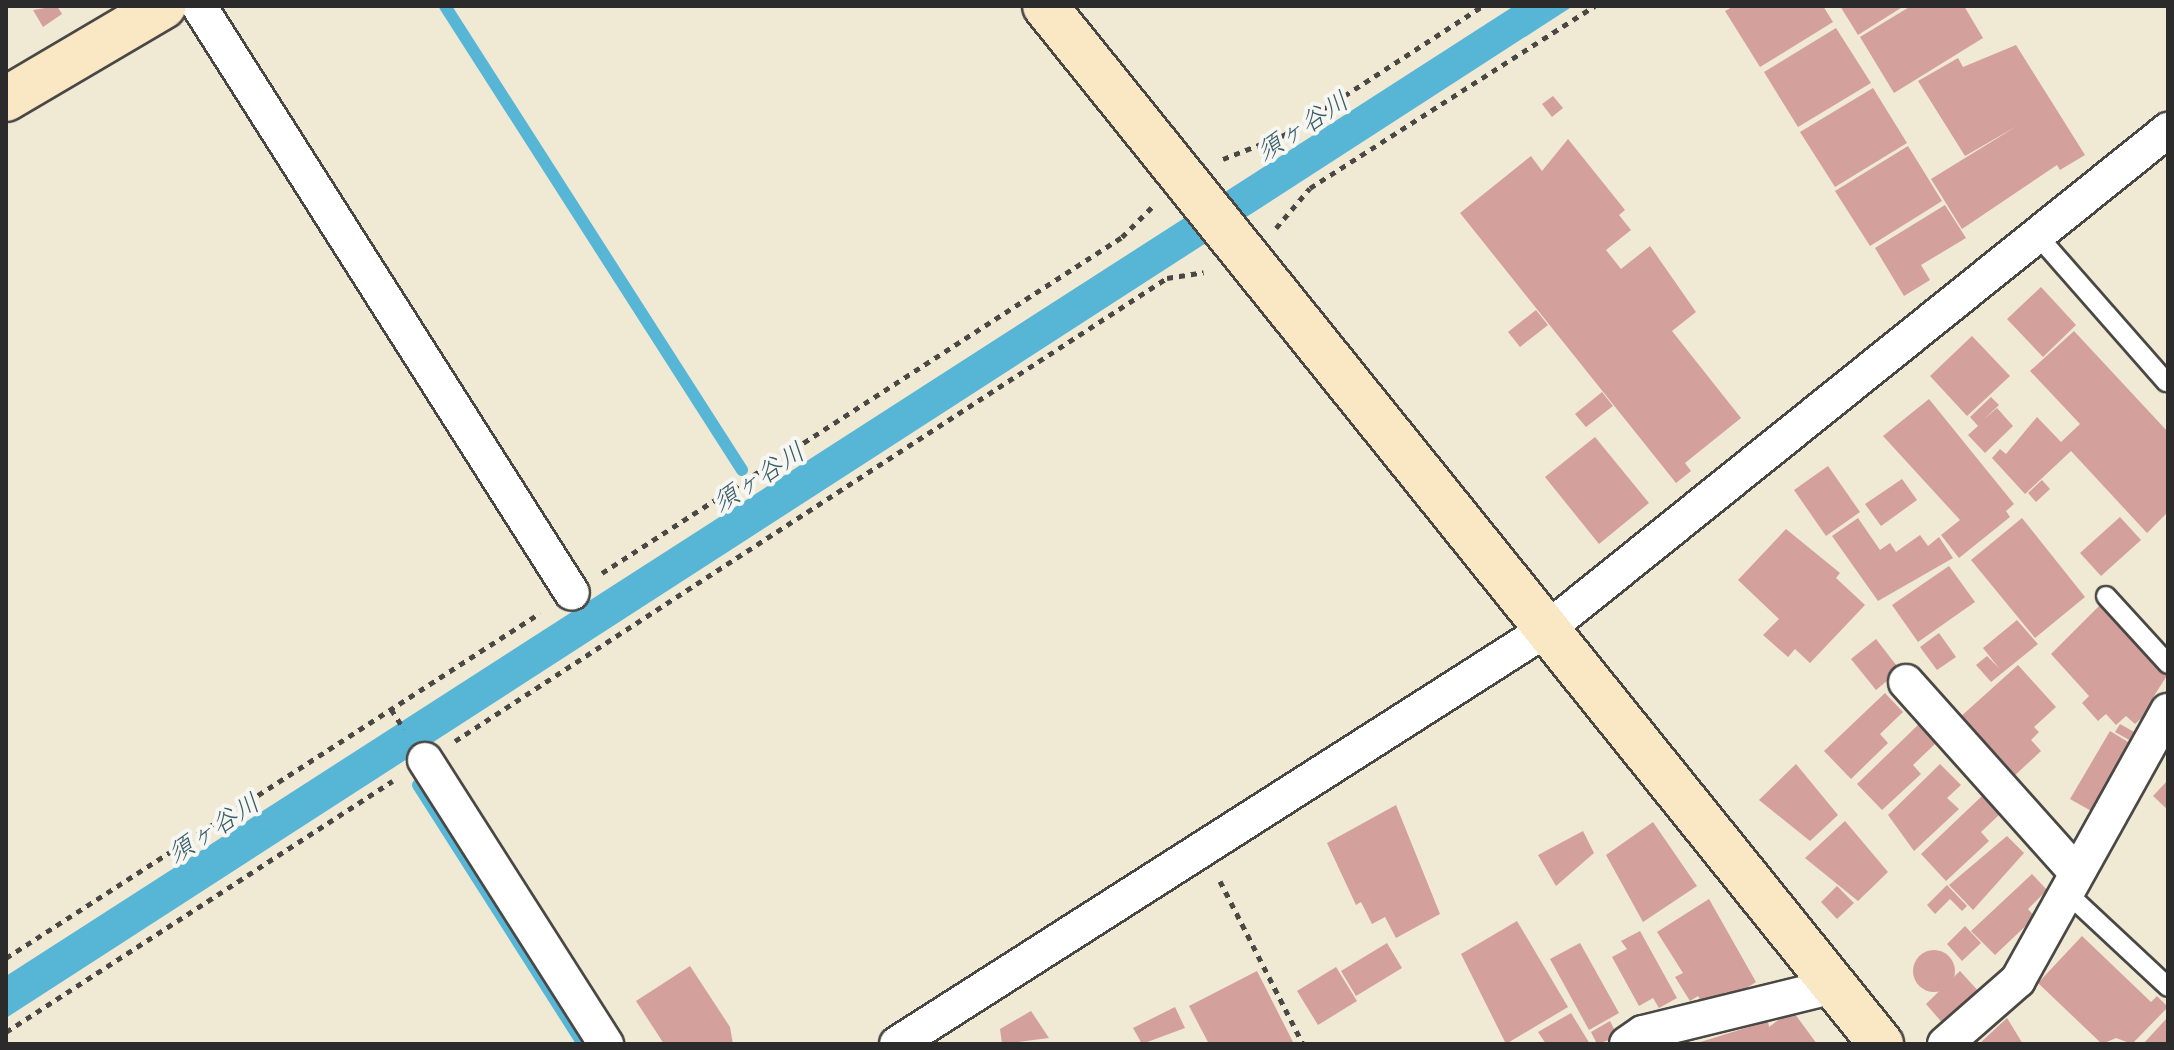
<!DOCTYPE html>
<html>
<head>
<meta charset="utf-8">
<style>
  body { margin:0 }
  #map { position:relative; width:2174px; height:1050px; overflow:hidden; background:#f0e9d4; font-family:"Gochi Hand","Klee One",sans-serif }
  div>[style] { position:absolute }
  .water>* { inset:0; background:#57b6d5 }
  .stream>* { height:12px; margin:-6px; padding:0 6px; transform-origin:6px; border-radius:6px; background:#57b6d5 }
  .building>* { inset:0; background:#d4a09b }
  .round { border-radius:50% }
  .path>* { height:5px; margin-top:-2.5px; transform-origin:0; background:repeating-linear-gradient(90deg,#494844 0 6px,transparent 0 12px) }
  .roads { filter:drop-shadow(2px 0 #494844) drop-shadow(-2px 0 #494844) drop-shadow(0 2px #494844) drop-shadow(0 -2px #494844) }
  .lane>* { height:18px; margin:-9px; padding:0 9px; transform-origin:9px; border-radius:9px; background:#fff }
  .street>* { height:34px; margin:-17px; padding:0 17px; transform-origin:17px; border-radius:17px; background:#fff }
  .secondary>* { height:44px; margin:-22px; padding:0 22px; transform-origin:22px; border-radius:22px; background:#fae7c3 }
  span { translate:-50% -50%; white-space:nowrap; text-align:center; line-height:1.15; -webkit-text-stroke:8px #f6f6f2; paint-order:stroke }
  .water-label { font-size:26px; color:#3a5c66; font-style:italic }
  .frame { position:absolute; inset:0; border:8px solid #2b2b2b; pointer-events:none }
</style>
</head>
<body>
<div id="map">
  <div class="water">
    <div style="clip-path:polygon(1514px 6px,1573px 6px,6px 1018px,6px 976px)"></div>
  </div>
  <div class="stream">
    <div style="left:445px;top:6px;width:551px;rotate:57.38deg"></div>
    <div style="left:418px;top:785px;width:307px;rotate:57.5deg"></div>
  </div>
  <div class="building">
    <div style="clip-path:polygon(57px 6px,62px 14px,43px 27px,33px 10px)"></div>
    <div style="clip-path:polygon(1734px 6px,1823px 6px,1833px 22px,1760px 67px,1725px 11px)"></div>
    <div style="clip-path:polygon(1840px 6px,1904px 6px,1858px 35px)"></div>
    <div style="clip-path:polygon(1911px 6px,1964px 6px,1983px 38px,1894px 93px,1860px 37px)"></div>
    <div style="clip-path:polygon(1836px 28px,1871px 83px,1798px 127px,1764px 72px)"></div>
    <div style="clip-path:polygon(2016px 45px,2085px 155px,2060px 170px,2057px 165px,1962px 229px,1931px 179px,2017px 126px,1965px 156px,1918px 81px,1958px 58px,1963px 67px)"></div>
    <div style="clip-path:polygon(1873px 88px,1907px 143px,1835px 187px,1800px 132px)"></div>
    <div style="clip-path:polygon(1553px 96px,1563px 108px,1552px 117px,1542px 104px)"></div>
    <div style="clip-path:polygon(1568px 139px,1625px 210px,1619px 215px,1631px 230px,1606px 250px,1621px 269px,1650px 246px,1696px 312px,1672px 331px,1741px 418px,1685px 463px,1691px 471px,1676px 483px,1460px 213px,1531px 156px,1542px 171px)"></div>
    <div style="clip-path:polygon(1908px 146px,1942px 201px,1870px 246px,1835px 191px)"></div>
    <div style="clip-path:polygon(1945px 205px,1966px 238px,1921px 265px,1930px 280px,1904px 296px,1875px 248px)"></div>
    <div style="clip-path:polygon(2041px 287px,2076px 325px,2043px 357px,2007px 319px)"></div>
    <div style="clip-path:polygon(1536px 310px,1548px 325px,1520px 347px,1508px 332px)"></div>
    <div style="clip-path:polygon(2074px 331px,2168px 432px,2168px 512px,2147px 533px,2071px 451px,2025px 494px,1992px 458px,2000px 449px,2006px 454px,2037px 417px,2061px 442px,2080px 424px,2030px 371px)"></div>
    <div style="clip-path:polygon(1972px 336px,2010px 376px,1967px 416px,1930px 376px)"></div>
    <div style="clip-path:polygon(1602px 392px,1613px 406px,1586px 427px,1575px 414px)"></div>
    <div style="clip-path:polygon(1991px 397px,1999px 405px,1983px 420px,1997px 408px,2013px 426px,1985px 453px,1968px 435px,1978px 426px,1970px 417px)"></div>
    <div style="clip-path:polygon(1929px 399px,2014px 504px,2006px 511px,2010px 517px,1959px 558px,1941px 535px,1960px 520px,1883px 436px)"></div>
    <div style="clip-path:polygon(1595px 437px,1649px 503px,1599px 544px,1545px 477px)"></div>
    <div style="clip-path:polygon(1828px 466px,1860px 512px,1826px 536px,1794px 490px)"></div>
    <div style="clip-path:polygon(1902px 479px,1917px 500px,1881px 526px,1865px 504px)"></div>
    <div style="clip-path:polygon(2042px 480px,2050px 489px,2036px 502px,2028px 493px)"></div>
    <div style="clip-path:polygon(2120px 517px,2141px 540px,2101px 576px,2080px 553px)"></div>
    <div style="clip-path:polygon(1858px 518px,1880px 550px,1890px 543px,1896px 552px,1920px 535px,1928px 546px,1939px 537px,1953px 558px,1878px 601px,1832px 536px)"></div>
    <div style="clip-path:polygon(2022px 518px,2085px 597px,2035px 638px,1971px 560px)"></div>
    <div style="clip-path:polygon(1786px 529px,1840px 573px,1836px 578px,1865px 605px,1810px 663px,1795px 649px,1788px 657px,1763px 635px,1779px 619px,1738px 580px)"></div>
    <div style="clip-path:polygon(1949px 566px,1975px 602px,1918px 642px,1892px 605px)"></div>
    <div style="clip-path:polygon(2102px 603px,2168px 674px,2152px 699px,2157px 704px,2135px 724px,2126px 716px,2116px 725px,2106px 714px,2098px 721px,2082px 703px,2089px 696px,2051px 654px)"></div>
    <div style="clip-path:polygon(2017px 620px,2038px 644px,1991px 682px,1976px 665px,1987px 656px,1999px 668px,1983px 648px)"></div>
    <div style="clip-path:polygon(1939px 633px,1956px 657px,1937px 670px,1920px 647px)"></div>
    <div style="clip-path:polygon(1876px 639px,1900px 670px,1876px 690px,1851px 659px)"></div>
    <div style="clip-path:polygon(2018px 665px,2056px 707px,2034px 727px,2039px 732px,2031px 740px,2041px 751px,2012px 778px,1958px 719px)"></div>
    <div style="clip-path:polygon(1885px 693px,1903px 712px,1880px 734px,1888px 743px,1851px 779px,1824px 751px)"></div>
    <div style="clip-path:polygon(2120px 724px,2136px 733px,2131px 741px,2115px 732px)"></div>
    <div style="clip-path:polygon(1918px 725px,1936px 743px,1913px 765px,1921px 774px,1882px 810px,1857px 784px)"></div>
    <div style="clip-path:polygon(2110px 731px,2133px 745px,2093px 812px,2070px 799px)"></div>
    <div style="clip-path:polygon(1796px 764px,1838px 815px,1810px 841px,1759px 800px)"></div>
    <div style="clip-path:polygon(1940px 764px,1961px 785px,1947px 798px,1959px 809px,1914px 851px,1888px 815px)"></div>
    <div style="clip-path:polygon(2168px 780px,2168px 810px,2153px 796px)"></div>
    <div style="clip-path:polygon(1982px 796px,2000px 814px,1981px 832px,1989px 841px,1946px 881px,1921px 854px)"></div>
    <div style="clip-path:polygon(1396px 805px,1440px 914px,1396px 938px,1385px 917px,1372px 924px,1361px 902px,1356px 905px,1327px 843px)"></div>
    <div style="clip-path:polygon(1845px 821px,1888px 872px,1858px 901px,1805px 858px)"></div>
    <div style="clip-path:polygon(1653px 822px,1697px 886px,1643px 922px,1606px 855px)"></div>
    <div style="clip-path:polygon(1583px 831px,1594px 853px,1556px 886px,1538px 855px)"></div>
    <div style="clip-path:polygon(2007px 836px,2024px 853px,1973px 910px,1949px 885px)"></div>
    <div style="clip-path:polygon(2032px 874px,2047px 890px,2028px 909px,2035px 917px,1995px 955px,1971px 931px)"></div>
    <div style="clip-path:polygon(1947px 885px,1967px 906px,1962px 911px,1950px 899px,1935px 914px,1927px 905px)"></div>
    <div style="clip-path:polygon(1837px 886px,1854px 903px,1837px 919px,1821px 902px)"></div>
    <div style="clip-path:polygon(1709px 899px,1756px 982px,1731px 998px,1727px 992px,1702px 1003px,1698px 996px,1690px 1001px,1675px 977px,1683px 973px,1657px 932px)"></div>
    <div style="clip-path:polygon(1517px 921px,1568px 1007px,1506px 1044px,1461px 954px)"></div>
    <div style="clip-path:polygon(1965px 926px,1981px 943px,1962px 961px,1947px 944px)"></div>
    <div style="clip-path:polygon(1640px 931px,1677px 998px,1659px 1008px,1653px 998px,1639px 1006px,1612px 957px,1627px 949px,1621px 941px)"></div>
    <div style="clip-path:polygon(2082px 936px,2151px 1002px,2157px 996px,2168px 1007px,2132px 1044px,2116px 1038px,2102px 1044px,2038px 983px)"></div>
    <div style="clip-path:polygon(1387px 943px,1402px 968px,1356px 996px,1341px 971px)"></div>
    <div style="clip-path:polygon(1580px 943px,1619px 1013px,1589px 1030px,1550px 959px)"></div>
    <div class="round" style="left:1913px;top:950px;width:42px;height:42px"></div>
    <div style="clip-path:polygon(690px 966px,730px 1027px,733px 1044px,664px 1044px,636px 1001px)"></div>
    <div style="clip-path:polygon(1336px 967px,1357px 1001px,1318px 1025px,1297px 991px)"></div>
    <div style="clip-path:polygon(1257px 971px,1294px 1044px,1209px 1044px,1189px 1006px)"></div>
    <div style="clip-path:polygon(1960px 971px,1980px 993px,1945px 1026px,1926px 1004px)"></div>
    <div style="clip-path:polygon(1175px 1007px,1185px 1028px,1142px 1044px,1133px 1028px)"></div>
    <div style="clip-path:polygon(1792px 1010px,1817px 1044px,1694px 1044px,1768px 1021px,1769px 1027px)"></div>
    <div style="clip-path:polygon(1031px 1011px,1049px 1038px,1002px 1044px,1000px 1029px)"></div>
    <div style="clip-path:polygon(1571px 1013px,1590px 1044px,1546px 1044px,1538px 1032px)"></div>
    <div style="clip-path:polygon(2168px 1017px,2168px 1044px,2143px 1044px)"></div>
    <div style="clip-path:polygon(2007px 1018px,2023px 1044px,1979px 1044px)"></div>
    <div style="clip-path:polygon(1610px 1021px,1618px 1037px,1597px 1044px,1591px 1032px)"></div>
  </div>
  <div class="path">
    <div style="left:1223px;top:159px;width:66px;rotate:-21.5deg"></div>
    <div style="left:1284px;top:135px;width:237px;rotate:-33deg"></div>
    <div style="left:1276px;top:228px;width:52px;rotate:-49.6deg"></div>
    <div style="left:1310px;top:188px;width:338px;rotate:-32.6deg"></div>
    <div style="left:602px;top:573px;width:619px;rotate:-32.87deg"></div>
    <div style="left:1122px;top:237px;width:44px;rotate:-45deg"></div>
    <div style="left:391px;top:709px;width:24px;rotate:57deg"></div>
    <div style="left:455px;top:741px;width:849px;rotate:-33.04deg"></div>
    <div style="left:1167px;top:278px;width:37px;rotate:-9deg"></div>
    <div style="left:1220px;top:881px;width:183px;rotate:63deg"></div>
    <div style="left:6px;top:958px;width:636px;rotate:-32.87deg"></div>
    <div style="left:6px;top:1032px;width:461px;rotate:-33deg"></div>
  </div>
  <div class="roads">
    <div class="lane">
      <div style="left:2037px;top:235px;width:196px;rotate:48.7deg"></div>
      <div style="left:2106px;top:596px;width:92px;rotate:47.6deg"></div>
      <div style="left:2064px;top:890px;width:142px;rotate:43deg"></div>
    </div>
    <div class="street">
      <div style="left:199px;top:6px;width:695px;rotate:57.57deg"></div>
      <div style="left:1906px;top:682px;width:252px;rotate:48.2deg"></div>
      <div style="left:425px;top:760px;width:337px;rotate:57.5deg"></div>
      <div style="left:897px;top:1044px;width:771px;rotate:-32.56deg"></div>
      <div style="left:1547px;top:629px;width:797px;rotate:-38.78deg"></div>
      <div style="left:1627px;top:1044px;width:19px;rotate:-35deg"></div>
      <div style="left:1643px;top:1033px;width:198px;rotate:-13.8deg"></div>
      <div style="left:1945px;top:1044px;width:97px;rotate:-41.2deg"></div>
      <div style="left:2018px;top:980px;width:308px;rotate:-60.9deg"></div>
    </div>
    <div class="secondary">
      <div style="left:1045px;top:6px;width:1333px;rotate:51.15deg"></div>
      <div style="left:6px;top:99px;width:183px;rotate:-30.5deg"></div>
    </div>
  </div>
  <div class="water-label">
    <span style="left:1305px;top:130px;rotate:-33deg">須ヶ谷川</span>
    <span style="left:761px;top:481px;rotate:-33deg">須ヶ谷川</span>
    <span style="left:216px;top:832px;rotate:-33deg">須ヶ谷川</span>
  </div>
  <div class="frame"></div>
</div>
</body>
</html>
